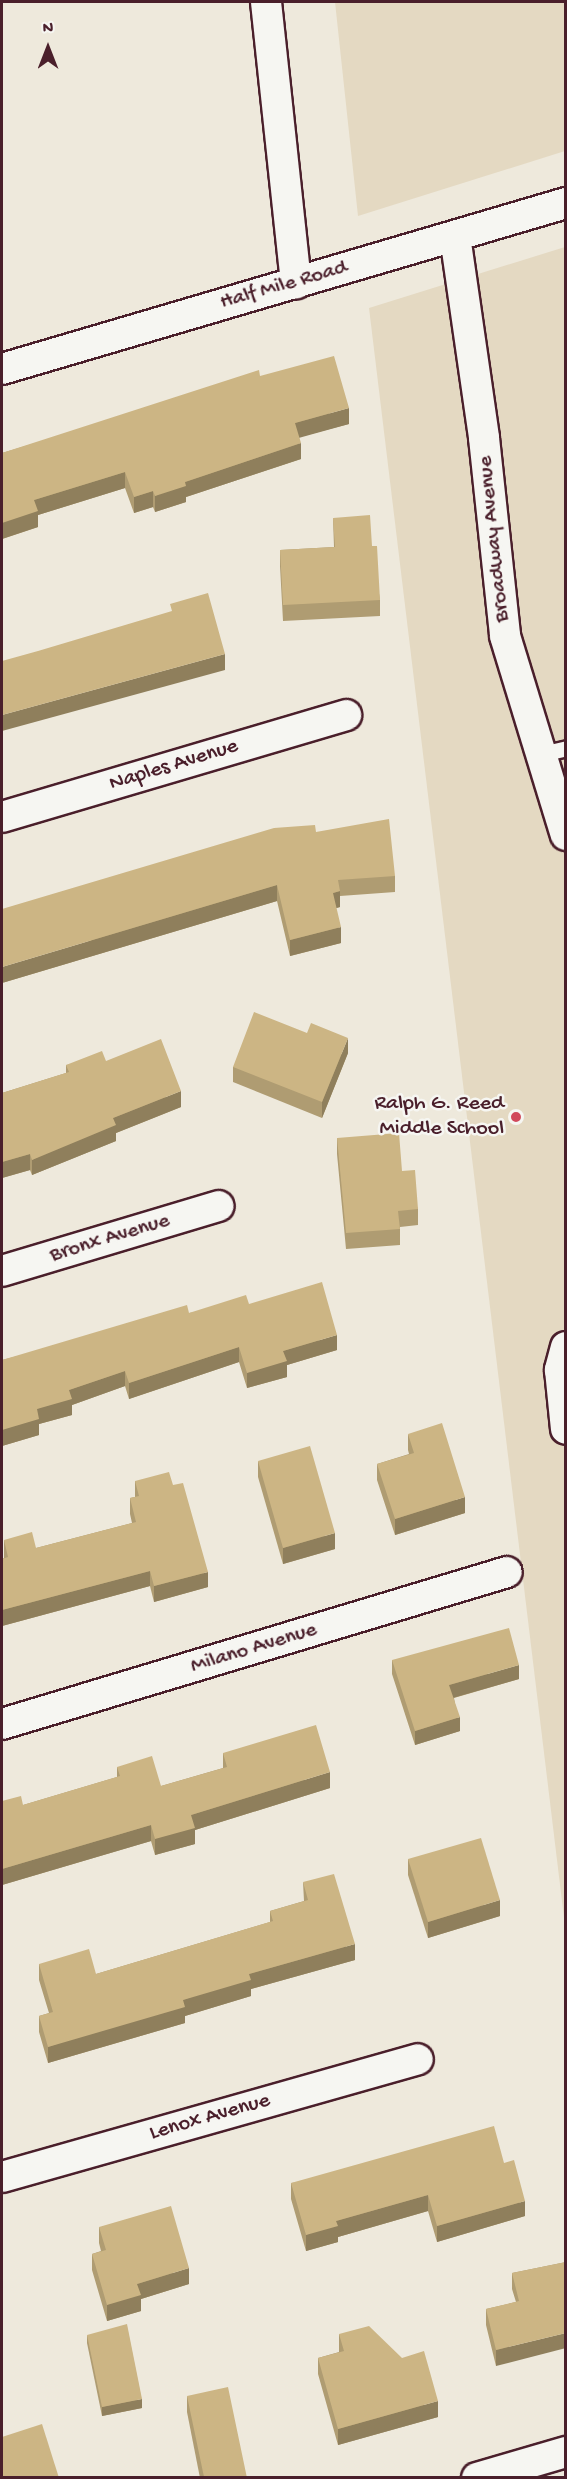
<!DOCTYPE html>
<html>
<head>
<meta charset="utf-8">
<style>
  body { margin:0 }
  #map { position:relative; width:567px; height:2479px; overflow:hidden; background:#eee9dc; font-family:"Gochi Hand",sans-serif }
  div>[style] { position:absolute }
  .built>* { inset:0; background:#e4d9c2 }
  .roads { filter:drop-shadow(2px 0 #4a1f2b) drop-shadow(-2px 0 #4a1f2b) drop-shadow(0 2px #4a1f2b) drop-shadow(0 -2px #4a1f2b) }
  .service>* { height:15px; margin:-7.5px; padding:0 7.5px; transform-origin:7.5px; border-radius:7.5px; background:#f6f6f2 }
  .minor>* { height:30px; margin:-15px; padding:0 15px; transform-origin:15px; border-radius:15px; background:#f6f6f2 }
  .wall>* { inset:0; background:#af9c72 }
  .shaded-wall>* { inset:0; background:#8f7f5c }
  .building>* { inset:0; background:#ccb584 }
  .dots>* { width:16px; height:16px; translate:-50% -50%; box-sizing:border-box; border:3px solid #f6f6f2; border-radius:50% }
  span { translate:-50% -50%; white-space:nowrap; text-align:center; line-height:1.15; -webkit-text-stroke:5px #f6f6f2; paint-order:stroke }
  .street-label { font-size:22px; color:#4a1f2b }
  .poi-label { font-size:22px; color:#4a1f2b }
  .right { translate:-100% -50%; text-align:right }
  .frame { position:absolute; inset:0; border:3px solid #4a1f2b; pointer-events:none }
  .north { position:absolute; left:18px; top:18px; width:60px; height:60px; -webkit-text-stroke:4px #f6f6f2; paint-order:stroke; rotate:0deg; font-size:16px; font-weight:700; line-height:24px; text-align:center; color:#4a1f2b }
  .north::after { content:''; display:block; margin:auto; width:21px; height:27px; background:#4a1f2b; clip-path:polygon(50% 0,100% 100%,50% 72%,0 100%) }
</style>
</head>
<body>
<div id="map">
  <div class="built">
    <div style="clip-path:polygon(335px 2px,565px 2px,565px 151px,358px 216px)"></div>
    <div style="clip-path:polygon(565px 247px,565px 1926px,369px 308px)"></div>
  </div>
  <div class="roads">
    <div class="service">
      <div style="left:541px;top:754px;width:26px;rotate:-13deg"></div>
    </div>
    <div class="minor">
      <div style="left:266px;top:2px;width:283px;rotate:83.9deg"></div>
      <div style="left:455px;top:236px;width:204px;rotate:81.8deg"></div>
      <div style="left:484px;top:438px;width:199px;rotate:83.9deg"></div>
      <div style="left:505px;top:636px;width:208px;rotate:73deg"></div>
      <div style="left:2px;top:369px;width:588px;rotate:-16.4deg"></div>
      <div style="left:2px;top:817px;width:359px;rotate:-16.5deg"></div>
      <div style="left:2px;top:1271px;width:226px;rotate:-16.7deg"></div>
      <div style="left:566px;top:1347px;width:24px;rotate:105deg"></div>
      <div style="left:560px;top:1370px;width:59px;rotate:84.2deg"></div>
      <div style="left:2px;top:1724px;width:527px;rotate:-16.75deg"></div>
      <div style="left:2px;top:2177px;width:432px;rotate:-15.8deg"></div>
      <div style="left:477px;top:2478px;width:93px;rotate:-16.3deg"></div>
    </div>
  </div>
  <div class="wall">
    <div style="clip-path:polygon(260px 376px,349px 424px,299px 437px,301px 459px,186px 497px,186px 502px,155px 512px,153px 507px,134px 513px,125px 488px,38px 515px,38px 527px,2px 539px,2px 453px)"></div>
    <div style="clip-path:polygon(333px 518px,372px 546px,380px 600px,380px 616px,283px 621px,280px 566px,280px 550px,334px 547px)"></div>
    <div style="clip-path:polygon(316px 832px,395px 876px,395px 892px,340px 896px,340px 907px,336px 908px,341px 943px,290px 956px,277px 901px,2px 983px)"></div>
    <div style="clip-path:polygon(348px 1053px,322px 1118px,233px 1082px,233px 1067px)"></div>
    <div style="clip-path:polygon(106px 1061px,181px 1107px,116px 1133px,116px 1141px,32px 1175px,30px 1170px,2px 1178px,2px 1093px,66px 1073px,66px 1065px)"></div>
    <div style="clip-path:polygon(337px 1138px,402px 1171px,418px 1209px,418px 1225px,400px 1227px,400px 1245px,346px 1249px,337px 1154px)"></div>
    <div style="clip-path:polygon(249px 1304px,337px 1350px,287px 1365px,287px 1377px,247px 1388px,239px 1362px,129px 1399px,125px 1386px,72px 1405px,72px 1415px,39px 1424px,39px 1435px,2px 1446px,2px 1360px,189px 1313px)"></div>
    <div style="clip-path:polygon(408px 1434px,465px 1513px,395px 1535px,377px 1480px,377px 1464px,409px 1454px,408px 1450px)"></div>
    <div style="clip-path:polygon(258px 1461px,335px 1549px,283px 1564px,258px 1477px)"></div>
    <div style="clip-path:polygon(135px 1481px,173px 1485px,208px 1587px,154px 1602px,150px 1586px,2px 1626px,2px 1559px,4px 1558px,4px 1540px,36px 1548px,132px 1523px,130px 1514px,130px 1498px,135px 1497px)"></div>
    <div style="clip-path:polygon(392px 1660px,519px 1679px,454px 1698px,460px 1731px,415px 1745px,392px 1674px)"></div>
    <div style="clip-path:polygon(223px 1753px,330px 1788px,195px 1830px,195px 1844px,155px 1855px,151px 1841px,2px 1885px,2px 1801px,23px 1805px,117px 1777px,117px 1767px,161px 1786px,223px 1768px)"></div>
    <div style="clip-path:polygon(408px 1859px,500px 1916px,428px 1938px,408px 1875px)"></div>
    <div style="clip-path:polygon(303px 1882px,355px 1960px,251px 1989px,251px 1996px,185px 2016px,185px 2023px,48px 2063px,39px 2032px,39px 2016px,49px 2013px,39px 1980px,39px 1964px,96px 1974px,270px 1922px,270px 1911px,304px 1901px)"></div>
    <div style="clip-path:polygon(504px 2163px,525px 2216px,437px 2242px,428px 2211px,338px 2237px,338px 2242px,306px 2251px,291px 2199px,291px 2183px)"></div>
    <div style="clip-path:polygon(99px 2227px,189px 2284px,141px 2299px,141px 2311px,107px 2321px,92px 2270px,92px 2254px,101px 2251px,99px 2243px)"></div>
    <div style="clip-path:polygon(566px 2262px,496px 2366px,486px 2325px,486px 2309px,516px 2302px,512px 2289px,512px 2273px)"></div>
    <div style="clip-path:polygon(339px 2334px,438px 2417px,338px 2445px,318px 2374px,318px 2358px,339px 2352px)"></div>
    <div style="clip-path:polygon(87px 2335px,142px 2408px,102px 2416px,87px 2343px)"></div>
    <div style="clip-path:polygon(187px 2396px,247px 2478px,200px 2478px,187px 2412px)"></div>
  </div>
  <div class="shaded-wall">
    <div style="clip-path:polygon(349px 408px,349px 424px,295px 439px,295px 423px)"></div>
    <div style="clip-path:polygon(301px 443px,301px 459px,186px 497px,186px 502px,155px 512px,155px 496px,185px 482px)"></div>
    <div style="clip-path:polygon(125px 472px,125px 488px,38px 515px,38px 527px,2px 539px,2px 523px,34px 500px)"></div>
    <div style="clip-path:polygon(153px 491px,153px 507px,134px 513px,134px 497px)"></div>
    <div style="clip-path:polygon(225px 654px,225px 670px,2px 731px,2px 715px)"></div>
    <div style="clip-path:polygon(277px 885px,277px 901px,2px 983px,2px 967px)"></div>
    <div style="clip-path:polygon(340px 891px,340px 907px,333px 909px,333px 893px)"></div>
    <div style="clip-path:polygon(341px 927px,341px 943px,290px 956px,290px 940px)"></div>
    <div style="clip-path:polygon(348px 1038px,348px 1053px,322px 1118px,322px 1102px)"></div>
    <div style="clip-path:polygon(181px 1091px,181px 1107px,116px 1133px,116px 1141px,32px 1175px,32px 1160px,113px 1118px)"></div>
    <div style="clip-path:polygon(30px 1154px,30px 1170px,2px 1178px,2px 1162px)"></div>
    <div style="clip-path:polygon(337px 1335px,337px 1350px,287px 1365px,287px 1377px,247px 1388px,247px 1373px,283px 1351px)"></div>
    <div style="clip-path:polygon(239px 1347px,239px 1362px,129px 1399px,129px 1383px)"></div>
    <div style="clip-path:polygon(125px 1371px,125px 1386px,72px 1405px,72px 1415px,39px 1424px,39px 1435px,2px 1446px,2px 1430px,69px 1390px)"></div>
    <div style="clip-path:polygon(465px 1497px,465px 1513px,395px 1535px,395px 1519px)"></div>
    <div style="clip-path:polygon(335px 1533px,335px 1549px,283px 1564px,283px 1548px)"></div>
    <div style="clip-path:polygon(150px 1571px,150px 1586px,2px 1626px,2px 1610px)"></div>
    <div style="clip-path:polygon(208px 1572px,208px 1587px,154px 1602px,154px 1586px)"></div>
    <div style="clip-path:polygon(519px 1665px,519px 1679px,449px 1699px,449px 1685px)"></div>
    <div style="clip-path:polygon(460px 1717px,460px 1731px,415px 1745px,415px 1731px)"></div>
    <div style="clip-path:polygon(330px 1772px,330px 1788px,195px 1830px,195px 1844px,155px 1855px,155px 1839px,191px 1815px)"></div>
    <div style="clip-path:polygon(151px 1825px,151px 1841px,2px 1885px,2px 1869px)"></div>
    <div style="clip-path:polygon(500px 1900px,500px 1916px,428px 1938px,428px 1922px)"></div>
    <div style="clip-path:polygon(355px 1944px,355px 1960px,251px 1989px,251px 1996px,185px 2016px,185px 2023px,48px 2063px,48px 2047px,183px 2000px,249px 1974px)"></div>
    <div style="clip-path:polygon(428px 2195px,428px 2211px,338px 2237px,338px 2242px,306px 2251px,306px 2235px,336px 2221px)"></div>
    <div style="clip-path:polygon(525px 2201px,525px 2216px,437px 2242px,437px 2226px)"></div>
    <div style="clip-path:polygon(189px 2268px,189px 2284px,141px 2299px,141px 2311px,107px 2321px,107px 2305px,137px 2284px)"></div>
    <div style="clip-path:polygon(566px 2333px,566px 2348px,496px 2366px,496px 2350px)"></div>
    <div style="clip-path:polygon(142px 2399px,142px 2408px,102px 2416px,102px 2407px)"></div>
    <div style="clip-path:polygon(438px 2401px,438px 2417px,338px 2445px,338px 2429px)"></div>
  </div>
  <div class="building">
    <div style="clip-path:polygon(334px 356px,349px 408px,295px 423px,301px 443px,185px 482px,186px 486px,155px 496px,153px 491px,134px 497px,125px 472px,34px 500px,38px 511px,2px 523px,2px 453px,259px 370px,260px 376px)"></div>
    <div style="clip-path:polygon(370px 515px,372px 546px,377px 546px,380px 600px,283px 605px,280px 550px,335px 547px,333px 518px)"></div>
    <div style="clip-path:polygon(208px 593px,225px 654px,2px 715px,2px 661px,38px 651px,172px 611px,170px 604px)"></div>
    <div style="clip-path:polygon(389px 819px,395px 876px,338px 880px,340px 891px,333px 893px,341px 927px,290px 940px,277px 885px,2px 967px,2px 909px,274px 828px,315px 825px,316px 832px)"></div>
    <div style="clip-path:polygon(254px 1012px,307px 1033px,311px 1023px,348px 1038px,322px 1102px,233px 1067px)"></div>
    <div style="clip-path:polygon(161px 1039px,181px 1091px,113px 1118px,116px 1125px,32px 1160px,30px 1154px,2px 1162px,2px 1093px,69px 1072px,66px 1065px,102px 1051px,106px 1061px)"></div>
    <div style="clip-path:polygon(399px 1133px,402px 1171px,415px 1170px,418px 1209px,398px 1211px,400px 1229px,346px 1233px,337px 1138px)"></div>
    <div style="clip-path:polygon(322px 1282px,337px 1335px,283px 1351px,287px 1361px,247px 1373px,239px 1347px,129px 1383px,125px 1371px,69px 1390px,72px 1399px,37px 1409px,39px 1419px,2px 1430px,2px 1360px,187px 1305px,189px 1313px,246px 1295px,249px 1304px)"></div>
    <div style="clip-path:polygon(442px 1423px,465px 1497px,395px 1519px,377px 1464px,414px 1453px,408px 1434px)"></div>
    <div style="clip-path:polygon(310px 1446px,335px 1533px,283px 1548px,258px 1461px)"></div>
    <div style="clip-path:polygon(169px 1472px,173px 1485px,183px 1483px,208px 1572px,154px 1586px,150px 1571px,2px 1610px,2px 1559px,8px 1557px,4px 1540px,32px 1532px,36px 1548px,136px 1522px,130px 1498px,139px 1496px,135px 1481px)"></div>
    <div style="clip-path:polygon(509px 1628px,519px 1665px,449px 1685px,460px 1717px,415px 1731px,392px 1660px)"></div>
    <div style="clip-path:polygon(316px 1725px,330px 1772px,191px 1815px,195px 1828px,155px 1839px,151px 1825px,2px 1869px,2px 1801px,21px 1796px,23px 1805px,120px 1776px,117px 1767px,152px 1756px,161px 1786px,227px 1767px,223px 1753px)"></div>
    <div style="clip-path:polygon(481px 1838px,500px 1900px,428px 1922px,408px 1859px)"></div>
    <div style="clip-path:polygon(334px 1874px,355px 1944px,249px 1974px,251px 1980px,183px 2000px,185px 2007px,48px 2047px,39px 2016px,53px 2012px,39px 1964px,89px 1949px,96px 1974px,273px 1921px,270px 1911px,308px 1900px,303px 1882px)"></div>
    <div style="clip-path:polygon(494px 2126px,504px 2163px,514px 2160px,525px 2201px,437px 2226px,428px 2195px,336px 2221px,338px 2226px,306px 2235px,291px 2183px)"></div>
    <div style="clip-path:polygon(171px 2206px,189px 2268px,137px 2284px,141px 2295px,107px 2305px,92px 2254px,106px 2250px,99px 2227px)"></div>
    <div style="clip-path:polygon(566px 2262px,566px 2333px,496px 2350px,486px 2309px,519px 2301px,512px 2273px)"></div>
    <div style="clip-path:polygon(127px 2324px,142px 2399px,102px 2407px,87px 2335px)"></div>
    <div style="clip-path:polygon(369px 2326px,402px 2358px,424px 2351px,438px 2401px,338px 2429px,318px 2358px,344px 2351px,339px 2334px)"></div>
    <div style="clip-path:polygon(228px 2387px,247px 2478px,211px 2478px,211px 2476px,204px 2477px,187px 2396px)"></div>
    <div style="clip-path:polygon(42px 2424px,59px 2478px,2px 2478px,2px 2437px)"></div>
  </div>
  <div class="dots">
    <div style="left:516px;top:1117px;background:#d1495b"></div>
  </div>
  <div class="street-label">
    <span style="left:284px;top:286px;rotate:-16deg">Half Mile Road</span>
    <span style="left:495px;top:539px;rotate:-96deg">Broadway Avenue</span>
    <span style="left:174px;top:766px;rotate:-17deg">Naples Avenue</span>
    <span style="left:110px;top:1239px;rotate:-17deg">Bronx Avenue</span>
    <span style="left:254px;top:1649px;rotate:-17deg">Milano Avenue</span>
    <span style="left:210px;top:2118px;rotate:-16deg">Lenox Avenue</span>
  </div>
  <div class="poi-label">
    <span class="right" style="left:504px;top:1117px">Ralph G. Reed<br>Middle School</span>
  </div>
  <div class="frame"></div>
  <div class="north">N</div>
</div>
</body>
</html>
